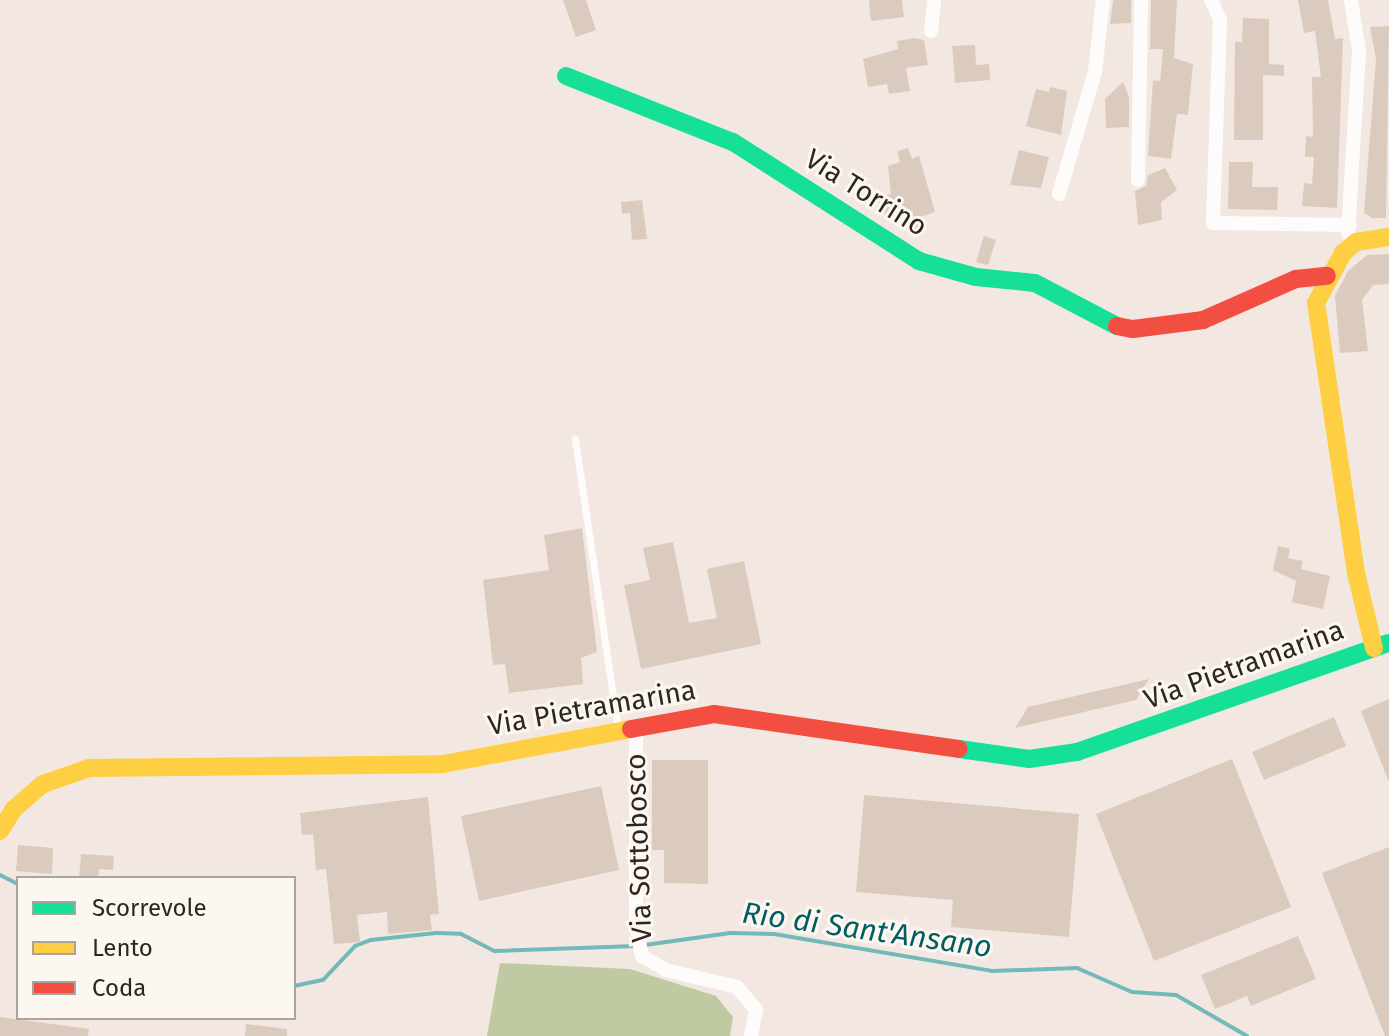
<!DOCTYPE html>
<html>
<head>
<meta charset="utf-8">
<style>
  body { margin:0 }
  #map { position:relative; width:1389px; height:1036px; overflow:hidden; background:#f2e8e1; font-family:"Fira Sans",sans-serif }
  div>[style] { position:absolute }
  .forest>* { inset:0; background:#c0caa2 }
  .stream>* { height:4px; margin:-2px; padding:0 2px; transform-origin:2px; border-radius:2px; background:#72b9b8 }
  .building>* { inset:0; background:#dbcbbe }
  .lane>* { height:7px; margin:-3.5px; padding:0 3.5px; transform-origin:3.5px; border-radius:3.5px; background:#fdfcfa }
  .street>* { height:14px; margin:-7px; padding:0 7px; transform-origin:7px; border-radius:7px; background:#fdfcfa }
  .fast>* { height:18px; margin:-9px; padding:0 9px; transform-origin:9px; border-radius:9px; background:#16e098 }
  .slow>* { height:18px; margin:-9px; padding:0 9px; transform-origin:9px; border-radius:9px; background:#ffcf43 }
  .jam>* { height:18px; margin:-9px; padding:0 9px; transform-origin:9px; border-radius:9px; background:#f24e42 }
  span { translate:-50% -50%; white-space:nowrap; text-align:center; line-height:1.15; -webkit-text-stroke:6px #fdf7f2; paint-order:stroke }
  .street-label { font-size:28px; color:#2d2722 }
  .water-label { font-size:30px; color:#005e60; font-style:italic }
  .legend { position:absolute; left:16px; top:876px; width:280px; height:144px; box-sizing:border-box; background:#fdf7f2; border:2px solid #aaa49f; margin:0; padding:10px 14px; list-style:none; font-size:24px; color:#2d2722 }
  .legend li { display:flex; align-items:center; gap:16px; height:40px }
  .legend b { width:40px; border:2px solid #aaa49f }
</style>
</head>
<body>
<div id="map">
  <div class="forest">
    <div style="clip-path:polygon(500px 963px,630px 969px,716px 996px,733px 1017px,730px 1036px,487px 1036px)"></div>
  </div>
  <div class="stream">
    <div style="left:0;top:875px;width:20px;rotate:27deg"></div>
    <div style="left:645px;top:945px;width:86px;rotate:-8deg"></div>
    <div style="left:730px;top:933px;width:44px;rotate:1.3deg"></div>
    <div style="left:774px;top:934px;width:221px;rotate:9.6deg"></div>
    <div style="left:992px;top:971px;width:85px;rotate:-2deg"></div>
    <div style="left:1077px;top:968px;width:60px;rotate:23.6deg"></div>
    <div style="left:1132px;top:992px;width:44px;rotate:3.9deg"></div>
    <div style="left:1176px;top:995px;width:82px;rotate:30deg"></div>
    <div style="left:294px;top:986px;width:30px;rotate:-12deg"></div>
    <div style="left:323px;top:980px;width:47px;rotate:-46.7deg"></div>
    <div style="left:355px;top:946px;width:17px;rotate:-21deg"></div>
    <div style="left:371px;top:940px;width:65px;rotate:-6.1deg"></div>
    <div style="left:436px;top:933px;width:25px;rotate:2deg"></div>
    <div style="left:461px;top:934px;width:38px;rotate:27deg"></div>
    <div style="left:495px;top:951px;width:141px;rotate:-2deg"></div>
  </div>
  <div class="building">
    <div style="clip-path:polygon(563px 0,586px 0,596px 30px,576px 37px)"></div>
    <div style="clip-path:polygon(869px 0,902px 0,904px 17px,871px 21px)"></div>
    <div style="clip-path:polygon(1113px 0,1131px 0,1131px 23px,1110px 24px)"></div>
    <div style="clip-path:polygon(1151px 0,1177px 0,1174px 58px,1193px 64px,1188px 115px,1177px 114px,1171px 159px,1148px 156px,1153px 80px,1160px 81px,1163px 49px,1150px 49px)"></div>
    <div style="clip-path:polygon(1298px 0,1328px 0,1335px 39px,1343px 38px,1337px 208px,1302px 206px,1304px 183px,1312px 184px,1314px 157px,1305px 157px,1306px 136px,1313px 137px,1312px 77px,1321px 77px,1315px 31px,1304px 33px)"></div>
    <div style="clip-path:polygon(1243px 18px,1269px 19px,1269px 64px,1284px 65px,1284px 76px,1263px 75px,1263px 140px,1234px 140px,1235px 42px,1242px 42px)"></div>
    <div style="clip-path:polygon(1389px 26px,1386px 218px,1372px 218px,1364px 213px,1376px 59px,1370px 27px)"></div>
    <div style="clip-path:polygon(915px 38px,924px 40px,928px 65px,906px 68px,910px 91px,889px 94px,887px 84px,868px 87px,863px 59px,898px 49px,897px 41px)"></div>
    <div style="clip-path:polygon(975px 45px,976px 65px,989px 64px,990px 80px,955px 83px,952px 46px)"></div>
    <div style="clip-path:polygon(1123px 82px,1129px 97px,1129px 127px,1106px 128px,1105px 99px)"></div>
    <div style="clip-path:polygon(1050px 87px,1067px 91px,1061px 135px,1026px 126px,1036px 89px,1049px 92px)"></div>
    <div style="clip-path:polygon(908px 148px,912px 159px,919px 156px,935px 212px,920px 217px,923px 231px,906px 230px,900px 209px,883px 214px,878px 197px,891px 194px,888px 166px,900px 162px,897px 151px)"></div>
    <div style="clip-path:polygon(1019px 150px,1049px 157px,1041px 188px,1010px 185px)"></div>
    <div style="clip-path:polygon(1229px 162px,1253px 162px,1252px 187px,1278px 187px,1277px 210px,1228px 209px)"></div>
    <div style="clip-path:polygon(1165px 168px,1177px 190px,1161px 202px,1162px 220px,1138px 225px,1135px 191px,1146px 186px,1148px 175px)"></div>
    <div style="clip-path:polygon(642px 200px,647px 239px,632px 240px,630px 213px,622px 214px,621px 202px)"></div>
    <div style="clip-path:polygon(984px 236px,996px 240px,988px 265px,976px 262px)"></div>
    <div style="clip-path:polygon(1389px 254px,1389px 284px,1373px 285px,1362px 300px,1368px 351px,1340px 353px,1335px 296px,1348px 271px,1367px 255px)"></div>
    <div style="clip-path:polygon(582px 528px,597px 652px,581px 658px,583px 684px,509px 693px,505px 664px,493px 665px,483px 580px,549px 570px,544px 535px)"></div>
    <div style="clip-path:polygon(673px 542px,689px 623px,717px 618px,707px 569px,744px 561px,761px 644px,641px 669px,624px 585px,650px 580px,643px 548px)"></div>
    <div style="clip-path:polygon(1278px 546px,1290px 549px,1288px 558px,1303px 561px,1301px 569px,1330px 576px,1323px 609px,1292px 602px,1296px 581px,1273px 570px)"></div>
    <div style="clip-path:polygon(1149px 679px,1136px 700px,1015px 728px,1028px 707px)"></div>
    <div style="clip-path:polygon(1389px 699px,1389px 780px,1388px 780px,1361px 711px)"></div>
    <div style="clip-path:polygon(1334px 717px,1346px 746px,1264px 780px,1252px 752px)"></div>
    <div style="clip-path:polygon(1232px 759px,1291px 907px,1154px 961px,1096px 814px)"></div>
    <div style="clip-path:polygon(652px 760px,708px 760px,708px 884px,664px 883px,664px 850px,652px 850px)"></div>
    <div style="clip-path:polygon(601px 786px,619px 870px,479px 901px,461px 816px)"></div>
    <div style="clip-path:polygon(864px 795px,1079px 814px,1069px 937px,951px 927px,953px 900px,856px 892px)"></div>
    <div style="clip-path:polygon(428px 797px,439px 914px,430px 915px,432px 930px,388px 934px,387px 912px,357px 915px,360px 942px,334px 944px,326px 869px,316px 870px,313px 834px,302px 835px,300px 813px)"></div>
    <div style="clip-path:polygon(18px 845px,53px 848px,52px 874px,16px 871px)"></div>
    <div style="clip-path:polygon(1389px 847px,1389px 1036px,1385px 1036px,1322px 873px)"></div>
    <div style="clip-path:polygon(81px 854px,114px 856px,113px 870px,99px 869px,98px 878px,79px 878px)"></div>
    <div style="clip-path:polygon(1298px 936px,1316px 979px,1251px 1006px,1247px 996px,1215px 1009px,1201px 975px)"></div>
    <div style="clip-path:polygon(0 1017px,89px 1029px,88px 1036px,0 1036px)"></div>
    <div style="clip-path:polygon(246px 1024px,287px 1029px,287px 1036px,245px 1036px)"></div>
  </div>
  <div class="lane">
    <div style="left:575px;top:439px;width:293px;rotate:81.6deg"></div>
  </div>
  <div class="street">
    <div style="left:1211px;top:0;width:21px;rotate:65deg"></div>
    <div style="left:1220px;top:19px;width:204px;rotate:92deg"></div>
    <div style="left:1213px;top:223px;width:137px;rotate:0.8deg"></div>
    <div style="left:931px;top:31px;width:31px;rotate:-84deg"></div>
    <div style="left:1138px;top:180px;width:180px;rotate:-89deg"></div>
    <div style="left:1059px;top:194px;width:127px;rotate:-73.6deg"></div>
    <div style="left:1095px;top:72px;width:72px;rotate:-83.7deg"></div>
    <div style="left:1348px;top:233px;width:182px;rotate:-86.5deg"></div>
    <div style="left:1359px;top:51px;width:52px;rotate:-98.9deg"></div>
    <div style="left:636px;top:726px;width:200px;rotate:90deg"></div>
    <div style="left:636px;top:926px;width:31px;rotate:79deg"></div>
    <div style="left:642px;top:956px;width:28px;rotate:30deg"></div>
    <div style="left:666px;top:970px;width:73px;rotate:13.5deg"></div>
    <div style="left:737px;top:987px;width:30px;rotate:50deg"></div>
    <div style="left:756px;top:1010px;width:26px;rotate:101deg"></div>
  </div>
  <div class="fast">
    <div style="left:566px;top:76px;width:180px;rotate:21.6deg"></div>
    <div style="left:733px;top:142px;width:221px;rotate:32.6deg"></div>
    <div style="left:919px;top:261px;width:59px;rotate:15.7deg"></div>
    <div style="left:976px;top:277px;width:59px;rotate:5.8deg"></div>
    <div style="left:1035px;top:283px;width:93px;rotate:27.7deg"></div>
    <div style="left:959px;top:749px;width:71px;rotate:8.1deg"></div>
    <div style="left:1029px;top:759px;width:49px;rotate:-8.3deg"></div>
    <div style="left:1077px;top:752px;width:330px;rotate:-19.3deg"></div>
  </div>
  <div class="slow">
    <div style="left:1374px;top:648px;width:77px;rotate:-103.5deg"></div>
    <div style="left:1356px;top:573px;width:273px;rotate:-98.4deg"></div>
    <div style="left:1316px;top:303px;width:57px;rotate:-61.6deg"></div>
    <div style="left:1343px;top:253px;width:17px;rotate:-40deg"></div>
    <div style="left:1356px;top:242px;width:33px;rotate:-9deg"></div>
    <div style="left:0;top:831px;width:26px;rotate:-58deg"></div>
    <div style="left:14px;top:809px;width:38px;rotate:-41deg"></div>
    <div style="left:43px;top:784px;width:49px;rotate:-19.2deg"></div>
    <div style="left:89px;top:768px;width:354px;rotate:-0.6deg"></div>
    <div style="left:443px;top:764px;width:191px;rotate:-10.5deg"></div>
  </div>
  <div class="jam">
    <div style="left:1117px;top:326px;width:16px;rotate:11deg"></div>
    <div style="left:1133px;top:329px;width:71px;rotate:-7.3deg"></div>
    <div style="left:1203px;top:320px;width:102px;rotate:-23.8deg"></div>
    <div style="left:1296px;top:279px;width:31px;rotate:-6deg"></div>
    <div style="left:631px;top:729px;width:84px;rotate:-10.2deg"></div>
    <div style="left:714px;top:714px;width:247px;rotate:8.1deg"></div>
  </div>
  <div class="street-label">
    <span style="left:866px;top:193px;rotate:32deg">Via Torrino</span>
    <span style="left:1244px;top:665px;rotate:-20deg">Via Pietramarina</span>
    <span style="left:592px;top:708px;rotate:-10deg">Via Pietramarina</span>
    <span style="left:639px;top:848px;rotate:-92deg">Via Sottobosco</span>
  </div>
  <div class="water-label">
    <span style="left:867px;top:930px;rotate:8deg">Rio di Sant'Ansano</span>
  </div>
  <ul class="legend">
  <li><b style="height:10px;background:#16e098"></b>Scorrevole</li>
  <li><b style="height:10px;background:#ffcf43"></b>Lento</li>
  <li><b style="height:10px;background:#f24e42"></b>Coda</li>
  </ul>
</div>
</body>
</html>
